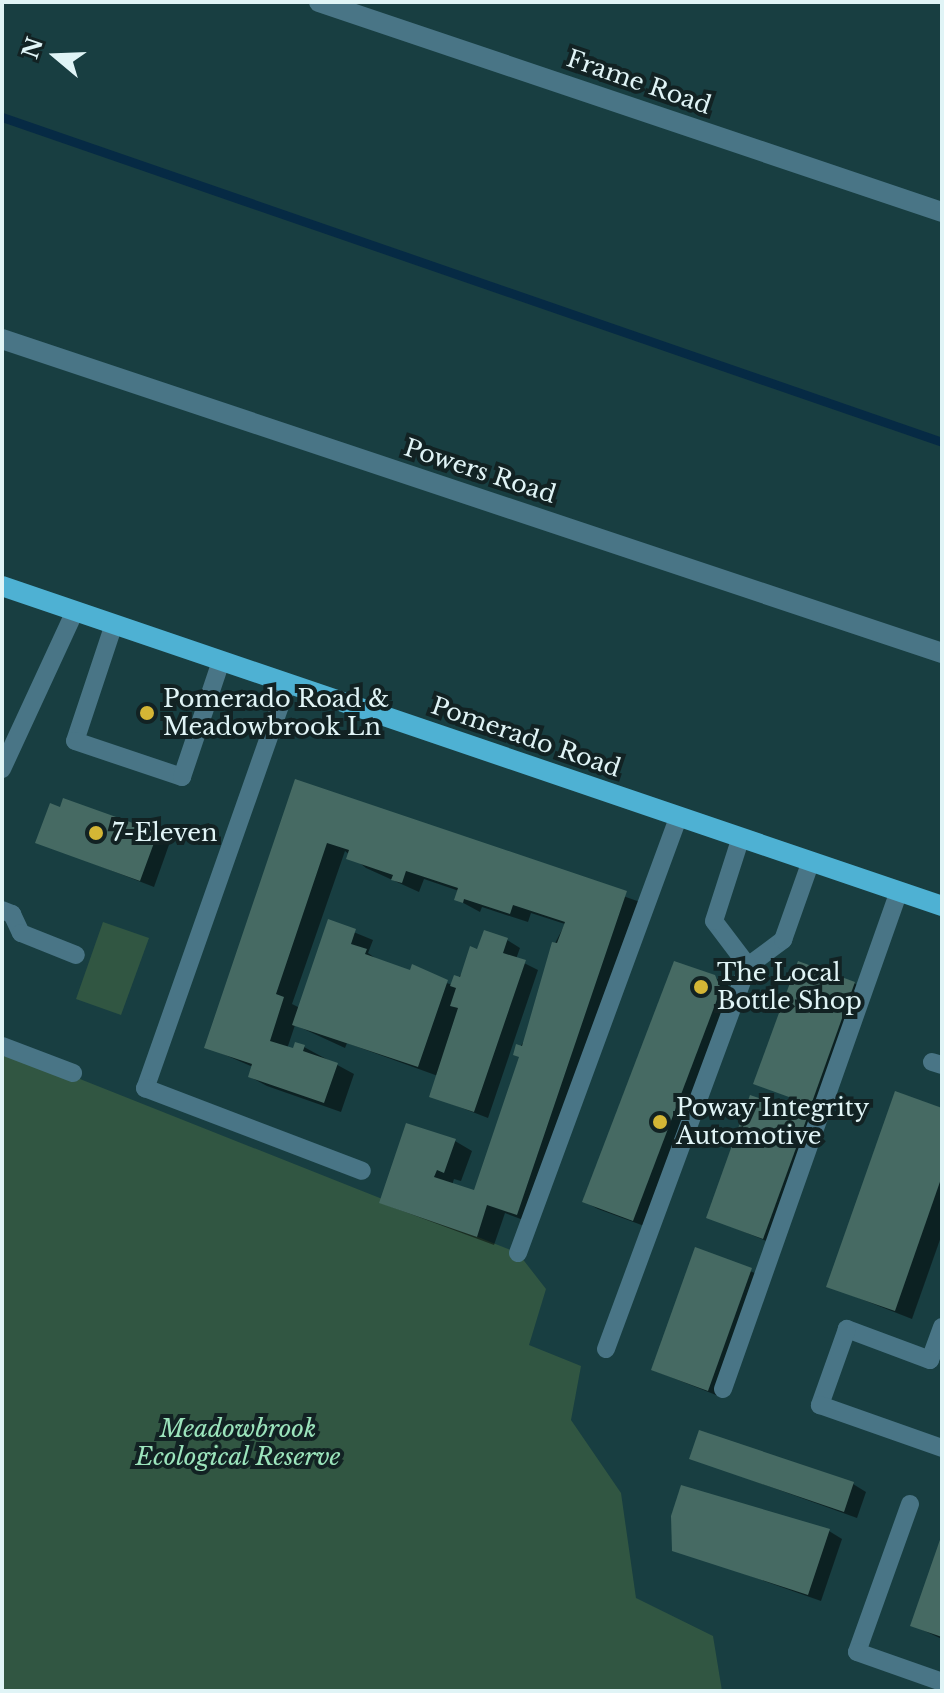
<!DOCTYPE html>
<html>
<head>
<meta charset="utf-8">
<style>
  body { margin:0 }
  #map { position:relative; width:944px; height:1693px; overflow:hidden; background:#183e41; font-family:"Libre Baskerville",serif }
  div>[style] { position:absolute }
  .green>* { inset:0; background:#315642 }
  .shadow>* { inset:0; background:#0007 }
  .stream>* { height:9px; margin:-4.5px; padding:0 4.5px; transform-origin:4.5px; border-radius:4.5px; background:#062a44 }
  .building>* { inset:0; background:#466a63 }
  .service>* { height:18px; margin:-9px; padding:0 9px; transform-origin:9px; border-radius:9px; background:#497586 }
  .minor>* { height:20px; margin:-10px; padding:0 10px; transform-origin:10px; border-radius:10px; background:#497586 }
  .primary>* { height:20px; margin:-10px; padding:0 10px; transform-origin:10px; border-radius:10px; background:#4eb1d3 }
  .dots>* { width:22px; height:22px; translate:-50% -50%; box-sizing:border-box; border:4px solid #122223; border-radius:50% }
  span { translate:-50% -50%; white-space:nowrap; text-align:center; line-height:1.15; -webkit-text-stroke:8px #122223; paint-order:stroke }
  .street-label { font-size:24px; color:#e0f4f6 }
  .poi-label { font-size:24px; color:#e0f4f6 }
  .left { translate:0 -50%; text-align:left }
  .park-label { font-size:24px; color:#9be4bc; font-style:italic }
  .frame { position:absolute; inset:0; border:4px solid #e0f4f6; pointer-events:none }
  .north { position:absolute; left:16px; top:16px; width:80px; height:80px; -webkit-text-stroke:6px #122223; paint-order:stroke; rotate:289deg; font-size:22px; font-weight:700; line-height:32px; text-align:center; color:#e0f4f6 }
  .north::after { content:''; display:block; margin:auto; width:28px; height:36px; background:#e0f4f6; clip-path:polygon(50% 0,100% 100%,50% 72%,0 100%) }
</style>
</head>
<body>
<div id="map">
  <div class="green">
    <div style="clip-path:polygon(103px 922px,149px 938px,121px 1015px,76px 999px)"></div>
    <div style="clip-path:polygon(2px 1048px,518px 1253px,546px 1289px,529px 1345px,581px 1366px,571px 1420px,621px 1493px,636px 1598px,713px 1636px,722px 1691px,2px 1691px)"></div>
  </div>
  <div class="shadow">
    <div style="clip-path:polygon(297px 782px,643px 903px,534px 1224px,505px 1213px,494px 1245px,381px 1203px,455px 1141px,472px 1151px,461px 1181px,454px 1179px,452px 1185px,475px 1192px,521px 1057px,515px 1054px,527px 1037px,551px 951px,565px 924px,531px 913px,528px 922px,482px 907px,480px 912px,456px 899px,459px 891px,424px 879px,419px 892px,366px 868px,345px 851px,292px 1004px,300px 1008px,329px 922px,373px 940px,368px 953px,382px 963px,453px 985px,479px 951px,507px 940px,520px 948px,516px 959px,538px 970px,488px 1118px,431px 1096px,438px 1076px,347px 1043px,345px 1048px,295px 1025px,287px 1049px,304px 1047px,354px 1074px,341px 1112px,267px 1086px,250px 1077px,253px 1067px,207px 1047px)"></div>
    <div style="clip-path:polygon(65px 801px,170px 842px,154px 887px,38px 842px)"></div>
    <div style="clip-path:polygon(714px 977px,728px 985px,734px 997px,647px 1227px,598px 1209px,585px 1202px)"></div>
    <div style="clip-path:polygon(854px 983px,867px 991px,825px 1111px,756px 1083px)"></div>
    <div style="clip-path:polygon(942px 1110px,942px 1234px,912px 1319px,828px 1286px)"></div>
    <div style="clip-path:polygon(807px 1117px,820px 1125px,776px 1245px,708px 1217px)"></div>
    <div style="clip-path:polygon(696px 1250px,765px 1277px,721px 1397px,653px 1370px)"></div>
    <div style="clip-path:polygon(691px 1458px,853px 1484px,866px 1492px,857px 1518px)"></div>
    <div style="clip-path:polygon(829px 1531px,842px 1539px,821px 1601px,674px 1549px)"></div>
    <div style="clip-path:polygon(942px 1539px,942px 1639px,912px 1625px)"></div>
  </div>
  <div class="stream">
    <div style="left:2px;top:117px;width:995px;rotate:19.07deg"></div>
  </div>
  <div class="building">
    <div style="clip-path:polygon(295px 779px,627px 891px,517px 1215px,487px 1205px,477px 1237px,379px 1203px,406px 1123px,456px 1139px,444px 1173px,437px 1170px,434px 1177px,474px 1190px,519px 1057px,513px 1055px,516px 1044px,522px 1046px,552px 942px,557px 943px,565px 922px,513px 905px,510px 914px,464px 899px,463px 903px,454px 900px,458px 888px,406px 871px,402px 883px,391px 880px,393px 875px,346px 859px,349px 850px,327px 843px,276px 994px,284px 997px,270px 1041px,293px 1048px,295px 1042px,305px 1045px,303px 1051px,338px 1063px,324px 1103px,248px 1077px,252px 1064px,204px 1048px)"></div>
    <div style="clip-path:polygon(63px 798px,158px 832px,140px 881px,35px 843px,50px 803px,60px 807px)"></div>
    <div style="clip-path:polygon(328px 919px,356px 929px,351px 944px,367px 949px,365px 954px,410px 970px,412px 964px,448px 980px,418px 1067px,292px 1025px)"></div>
    <div style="clip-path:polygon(484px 930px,508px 938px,503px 953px,526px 960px,474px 1112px,429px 1097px,458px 1008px,450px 1006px,456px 988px,450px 986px,454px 975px,460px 977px,470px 946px,477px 949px)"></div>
    <div style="clip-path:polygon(674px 961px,715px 975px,721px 989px,633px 1221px,582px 1202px)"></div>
    <div style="clip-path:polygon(798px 961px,855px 982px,811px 1105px,753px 1084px)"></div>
    <div style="clip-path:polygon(895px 1091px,942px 1108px,942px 1176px,895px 1311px,826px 1287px)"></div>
    <div style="clip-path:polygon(750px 1095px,808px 1115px,763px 1239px,706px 1218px)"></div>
    <div style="clip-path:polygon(695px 1247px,752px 1268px,708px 1391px,651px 1370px)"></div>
    <div style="clip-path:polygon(699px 1430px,854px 1482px,844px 1512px,689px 1459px)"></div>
    <div style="clip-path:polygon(681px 1485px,830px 1529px,808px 1595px,672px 1551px,671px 1516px)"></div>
    <div style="clip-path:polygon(942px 1534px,942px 1637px,910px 1626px)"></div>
  </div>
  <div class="service">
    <div style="left:114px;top:624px;width:123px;rotate:108.4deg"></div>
    <div style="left:75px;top:741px;width:113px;rotate:18.6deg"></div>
    <div style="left:182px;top:777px;width:122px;rotate:-71.4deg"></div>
    <div style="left:288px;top:683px;width:430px;rotate:109.4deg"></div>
    <div style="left:145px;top:1088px;width:232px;rotate:20.9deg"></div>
    <div style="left:2px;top:769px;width:174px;rotate:-65.2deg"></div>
    <div style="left:2px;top:910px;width:11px;rotate:22deg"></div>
    <div style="left:12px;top:914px;width:21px;rotate:65deg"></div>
    <div style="left:21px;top:933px;width:59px;rotate:21.8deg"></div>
    <div style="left:748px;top:966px;width:44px;rotate:-36.6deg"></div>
    <div style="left:783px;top:940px;width:84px;rotate:-70.5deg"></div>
    <div style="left:2px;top:1046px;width:76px;rotate:20.8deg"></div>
    <div style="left:932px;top:1062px;width:10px;rotate:17deg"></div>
    <div style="left:518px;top:1253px;width:466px;rotate:-69.8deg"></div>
    <div style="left:942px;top:1327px;width:35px;rotate:110deg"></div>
    <div style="left:930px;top:1360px;width:89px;rotate:-159.5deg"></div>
    <div style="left:847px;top:1329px;width:81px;rotate:109.6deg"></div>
    <div style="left:820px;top:1405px;width:129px;rotate:19.4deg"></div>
    <div style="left:606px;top:1349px;width:408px;rotate:-69.7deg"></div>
    <div style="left:748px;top:966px;width:56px;rotate:-127.1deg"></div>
    <div style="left:714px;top:921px;width:88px;rotate:-72.2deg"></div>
    <div style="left:723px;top:1389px;width:528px;rotate:-70.54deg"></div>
    <div style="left:910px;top:1504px;width:157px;rotate:109.7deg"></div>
    <div style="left:857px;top:1652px;width:90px;rotate:19.4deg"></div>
  </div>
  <div class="minor">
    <div style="left:319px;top:2px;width:657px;rotate:18.63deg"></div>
    <div style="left:2px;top:339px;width:991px;rotate:18.47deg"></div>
  </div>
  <div class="primary">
    <div style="left:2px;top:586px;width:993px;rotate:18.8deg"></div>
  </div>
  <div class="dots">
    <div style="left:147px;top:713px;background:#d4b635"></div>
    <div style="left:96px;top:833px;background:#d4b635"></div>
    <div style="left:701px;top:987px;background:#d4b635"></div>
    <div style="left:660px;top:1122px;background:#d4b635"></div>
  </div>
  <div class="street-label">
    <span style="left:639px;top:82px;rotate:19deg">Frame Road</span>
    <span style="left:480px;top:471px;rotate:18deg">Powers Road</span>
    <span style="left:526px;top:737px;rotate:19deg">Pomerado Road</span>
  </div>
  <div class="poi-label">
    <span class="left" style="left:163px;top:713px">Pomerado Road &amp;<br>Meadowbrook Ln</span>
    <span class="left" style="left:112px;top:833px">7-Eleven</span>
    <span class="left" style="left:717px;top:987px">The Local<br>Bottle Shop</span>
    <span class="left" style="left:676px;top:1122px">Poway Integrity<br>Automotive</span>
  </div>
  <div class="park-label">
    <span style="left:238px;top:1443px">Meadowbrook<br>Ecological Reserve</span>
  </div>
  <div class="frame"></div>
  <div class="north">N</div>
</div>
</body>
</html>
